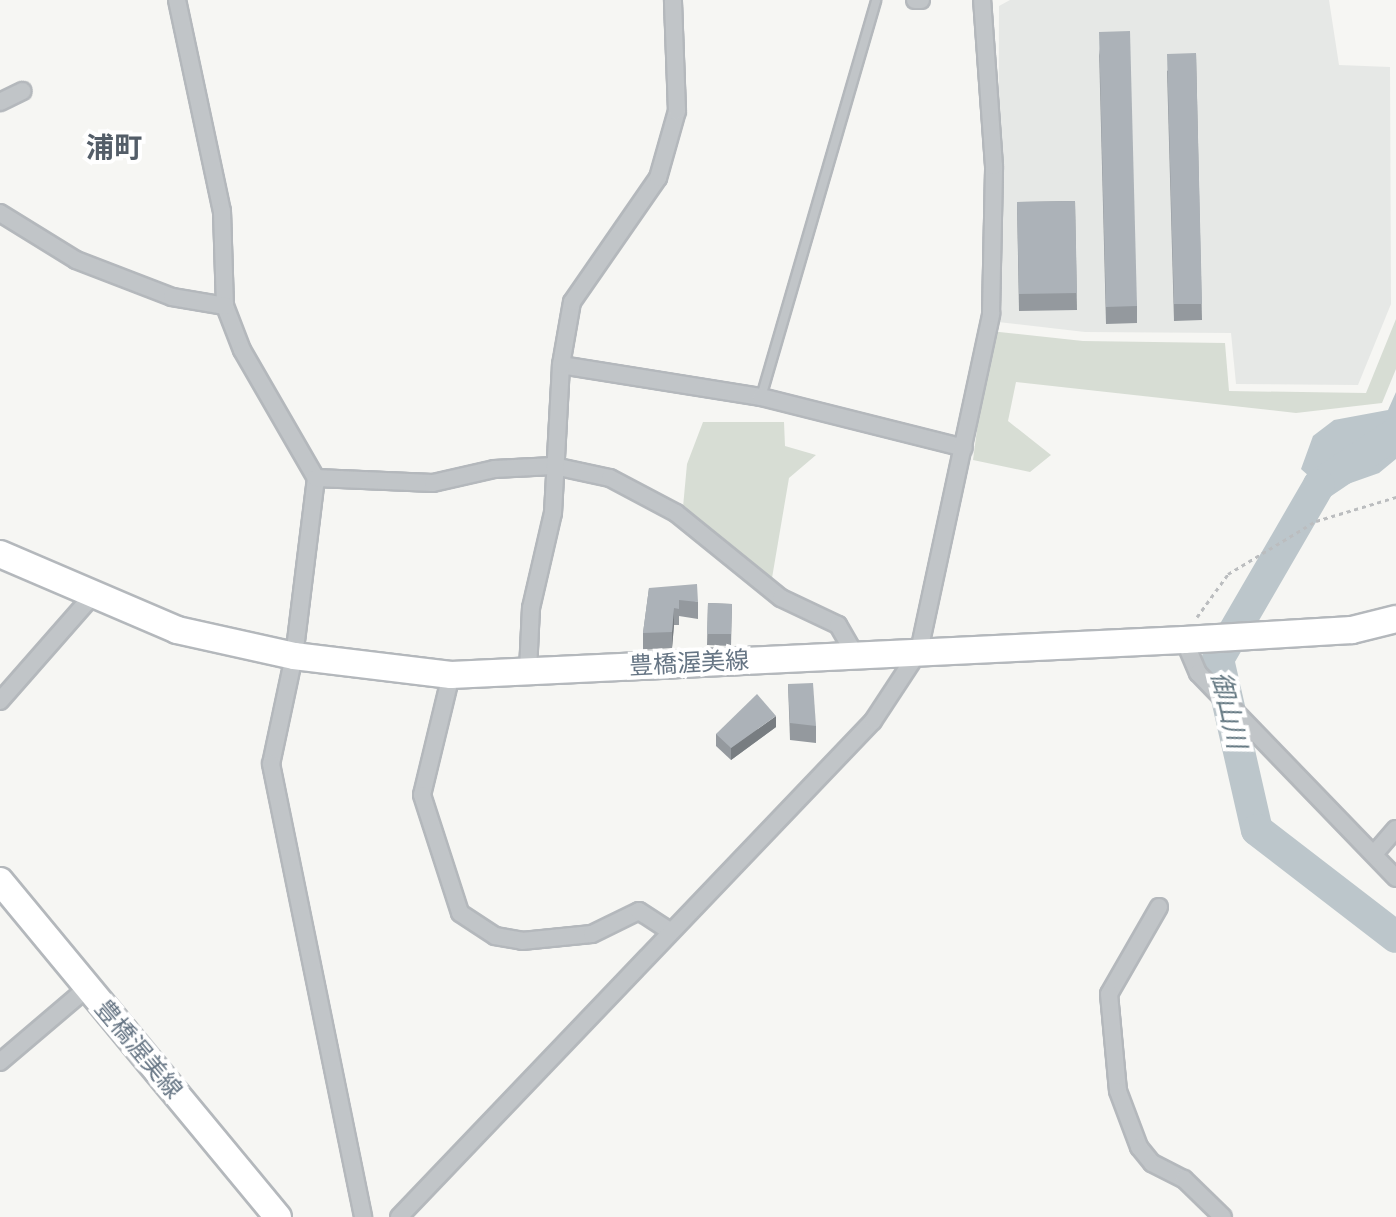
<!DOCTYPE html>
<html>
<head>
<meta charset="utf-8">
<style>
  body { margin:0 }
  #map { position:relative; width:1396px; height:1217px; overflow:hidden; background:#f6f6f3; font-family:"Public Sans","Noto Sans JP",sans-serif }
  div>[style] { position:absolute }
  .built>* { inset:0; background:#e6e8e6 }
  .green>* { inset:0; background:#d7ddd4 }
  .water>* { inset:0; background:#bcc6cb }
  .river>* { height:32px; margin:-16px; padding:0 16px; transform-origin:16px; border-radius:16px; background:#bcc6cb }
  .path>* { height:3px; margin-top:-1.5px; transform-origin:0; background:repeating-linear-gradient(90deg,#bbbdbf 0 4px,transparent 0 8px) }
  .roads { filter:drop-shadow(2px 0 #b4b8bc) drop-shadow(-2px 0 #b4b8bc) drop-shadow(0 2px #b4b8bc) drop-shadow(0 -2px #b4b8bc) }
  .lane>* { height:8px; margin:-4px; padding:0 4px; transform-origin:4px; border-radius:4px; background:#c1c5c8 }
  .street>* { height:16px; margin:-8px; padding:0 8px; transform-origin:8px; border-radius:8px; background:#c1c5c8 }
  .primary>* { height:26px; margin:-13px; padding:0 13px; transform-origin:13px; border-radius:13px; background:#fff }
  .wall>* { inset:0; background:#94999e }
  .shaded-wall>* { inset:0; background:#787d81 }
  .building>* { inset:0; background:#acb2b8 }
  span { translate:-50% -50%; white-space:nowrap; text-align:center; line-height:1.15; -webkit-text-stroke:8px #fff; paint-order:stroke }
  .street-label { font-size:24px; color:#657483 }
  .water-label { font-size:26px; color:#61757f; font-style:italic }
  .quarter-label { font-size:28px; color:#535d68; font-weight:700 }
</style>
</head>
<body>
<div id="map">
  <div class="built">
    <div style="clip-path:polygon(1010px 0,1329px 0,1339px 65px,1390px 67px,1391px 304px,1358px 385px,1236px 384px,1231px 333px,1085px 332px,998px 322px,999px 6px)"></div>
  </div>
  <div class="green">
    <div style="clip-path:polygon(1396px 319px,1396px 369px,1382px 403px,1296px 413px,1016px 382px,1008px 421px,1051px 455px,1030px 472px,973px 460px,990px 331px,1083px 341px,1225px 343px,1229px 391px,1366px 393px)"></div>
    <div style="clip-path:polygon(703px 422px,784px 422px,785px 446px,816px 455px,789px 478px,772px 578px,683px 507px,687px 464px)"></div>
  </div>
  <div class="water">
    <div style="clip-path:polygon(1396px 392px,1396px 459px,1379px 473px,1345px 485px,1319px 485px,1301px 469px,1313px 436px,1334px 420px,1388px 410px)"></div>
  </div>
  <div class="river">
    <div style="left:1396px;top:433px;width:93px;rotate:146deg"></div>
    <div style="left:1319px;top:485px;width:201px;rotate:120.1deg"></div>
    <div style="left:1218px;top:659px;width:175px;rotate:77.2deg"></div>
    <div style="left:1257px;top:830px;width:175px;rotate:37.6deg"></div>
  </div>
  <div class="path">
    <div style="left:1197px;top:617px;width:53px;rotate:-54.2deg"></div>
    <div style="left:1228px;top:574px;width:103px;rotate:-31.1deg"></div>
    <div style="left:1316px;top:521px;width:84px;rotate:-16.7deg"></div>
  </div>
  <div class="roads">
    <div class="lane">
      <div style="left:761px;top:397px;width:413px;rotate:-73.8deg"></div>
    </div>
    <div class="street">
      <div style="left:177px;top:0;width:216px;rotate:78deg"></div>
      <div style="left:222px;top:211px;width:95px;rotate:88.2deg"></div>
      <div style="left:225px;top:306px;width:47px;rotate:68.9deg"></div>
      <div style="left:242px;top:350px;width:148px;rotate:60deg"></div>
      <div style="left:316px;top:478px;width:179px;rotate:97deg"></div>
      <div style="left:294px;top:656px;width:110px;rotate:102deg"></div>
      <div style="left:271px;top:764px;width:462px;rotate:78.5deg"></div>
      <div style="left:915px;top:0;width:6px"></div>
      <div style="left:0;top:102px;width:25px;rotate:-26deg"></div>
      <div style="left:0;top:213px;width:89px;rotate:31.7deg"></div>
      <div style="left:76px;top:260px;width:103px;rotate:21.1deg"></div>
      <div style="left:172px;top:297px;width:54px;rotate:9.6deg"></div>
      <div style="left:561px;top:365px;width:203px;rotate:9.1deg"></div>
      <div style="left:761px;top:397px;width:209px;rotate:14.1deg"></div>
      <div style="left:316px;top:478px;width:117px;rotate:2.4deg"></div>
      <div style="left:433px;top:483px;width:63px;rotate:-12.9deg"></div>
      <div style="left:494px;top:469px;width:60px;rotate:-2.9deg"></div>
      <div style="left:554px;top:466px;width:57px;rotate:12.1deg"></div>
      <div style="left:610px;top:478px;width:75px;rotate:27.9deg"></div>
      <div style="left:676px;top:513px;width:135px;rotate:39deg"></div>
      <div style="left:781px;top:598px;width:63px;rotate:25.3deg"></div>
      <div style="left:838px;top:625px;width:34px;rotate:60deg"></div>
      <div style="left:1184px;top:640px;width:36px;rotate:67deg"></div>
      <div style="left:1198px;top:673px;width:285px;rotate:46deg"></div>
      <div style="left:528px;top:671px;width:63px;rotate:-87.3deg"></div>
      <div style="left:531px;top:608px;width:98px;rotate:-77deg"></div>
      <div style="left:553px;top:513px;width:148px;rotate:-86.9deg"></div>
      <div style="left:561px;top:365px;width:64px;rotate:-80.1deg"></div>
      <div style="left:572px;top:302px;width:151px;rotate:-55.3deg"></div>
      <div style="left:658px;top:178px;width:70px;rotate:-74.2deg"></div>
      <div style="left:677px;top:111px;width:111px;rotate:-92.1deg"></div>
      <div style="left:451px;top:675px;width:123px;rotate:103.6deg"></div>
      <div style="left:422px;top:795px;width:124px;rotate:72.1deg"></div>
      <div style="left:460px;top:913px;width:42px;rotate:33.3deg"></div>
      <div style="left:495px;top:936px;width:27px;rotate:10deg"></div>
      <div style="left:522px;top:941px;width:70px;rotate:-5.7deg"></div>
      <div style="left:592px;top:934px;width:52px;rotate:-26.1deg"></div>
      <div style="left:639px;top:911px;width:38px;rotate:33deg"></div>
      <div style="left:0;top:701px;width:142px;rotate:-48.7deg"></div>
      <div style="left:1374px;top:854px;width:33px;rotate:-49deg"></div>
      <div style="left:1159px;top:907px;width:100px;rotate:119.9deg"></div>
      <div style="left:1109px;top:994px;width:97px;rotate:84.7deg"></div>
      <div style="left:1118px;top:1091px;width:60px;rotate:69.4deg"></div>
      <div style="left:1139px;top:1147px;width:21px;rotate:51deg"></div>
      <div style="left:1152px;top:1163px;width:36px;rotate:27deg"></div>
      <div style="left:1184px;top:1179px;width:54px;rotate:44.3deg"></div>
      <div style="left:0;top:1062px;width:116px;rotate:-40.4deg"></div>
      <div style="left:399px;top:1217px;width:686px;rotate:-46.3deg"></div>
      <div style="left:873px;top:721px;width:84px;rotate:-56.7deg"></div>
      <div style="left:919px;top:651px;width:345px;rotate:-77.9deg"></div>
      <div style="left:991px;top:314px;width:148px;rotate:-88.8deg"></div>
      <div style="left:994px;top:166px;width:166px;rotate:-94.1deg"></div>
    </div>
    <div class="primary">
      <div style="left:0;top:554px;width:193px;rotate:23.2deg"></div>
      <div style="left:177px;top:630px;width:120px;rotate:12.5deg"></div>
      <div style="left:294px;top:656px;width:158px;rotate:6.9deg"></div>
      <div style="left:451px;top:675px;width:734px;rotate:-2.73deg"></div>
      <div style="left:1184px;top:640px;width:168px;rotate:-3.4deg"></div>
      <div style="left:1352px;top:630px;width:45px;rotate:-14deg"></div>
      <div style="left:0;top:881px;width:436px;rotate:50.4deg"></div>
    </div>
  </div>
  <div class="wall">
    <div style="clip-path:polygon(1099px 49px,1137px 306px,1137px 323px,1106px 324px)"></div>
    <div style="clip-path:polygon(1196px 53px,1202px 320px,1174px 321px,1167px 71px)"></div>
    <div style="clip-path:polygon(1075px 201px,1077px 310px,1019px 311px,1017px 202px)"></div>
    <div style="clip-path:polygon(649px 588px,698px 602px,698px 619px,679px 616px,679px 625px,674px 625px,672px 648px,643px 650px,643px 633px)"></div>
    <div style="clip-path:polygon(708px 603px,732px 604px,731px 646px,707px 645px)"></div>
    <div style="clip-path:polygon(788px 684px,816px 726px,816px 743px,790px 740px)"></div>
    <div style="clip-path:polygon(776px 727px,731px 760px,716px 746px,716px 734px)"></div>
  </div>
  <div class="shaded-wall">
    <div style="clip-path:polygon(674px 608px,674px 625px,672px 648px,672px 632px)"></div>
    <div style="clip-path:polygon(776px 716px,776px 727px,731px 760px,731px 748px)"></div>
  </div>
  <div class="building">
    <div style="clip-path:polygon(1130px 31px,1137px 306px,1106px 307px,1099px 32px)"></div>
    <div style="clip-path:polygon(1196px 53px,1202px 304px,1174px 304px,1167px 54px)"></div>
    <div style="clip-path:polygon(1075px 201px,1077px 293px,1019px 294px,1017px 202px)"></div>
    <div style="clip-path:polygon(697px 584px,698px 602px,679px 600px,679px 609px,674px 608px,672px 632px,643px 633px,649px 588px)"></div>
    <div style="clip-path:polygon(708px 603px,732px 604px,731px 634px,707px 634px)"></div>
    <div style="clip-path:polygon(813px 683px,816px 726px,790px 723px,788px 684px)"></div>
    <div style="clip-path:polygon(757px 694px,776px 716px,731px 748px,716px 734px)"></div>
  </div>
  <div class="street-label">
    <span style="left:689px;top:663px;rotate:-3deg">豊橋渥美線</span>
    <span style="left:139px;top:1049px;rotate:50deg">豊橋渥美線</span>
  </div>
  <div class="water-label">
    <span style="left:1229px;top:710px;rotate:77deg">御山川</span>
  </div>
  <div class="quarter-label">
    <span style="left:114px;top:147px">浦町</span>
  </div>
</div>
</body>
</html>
